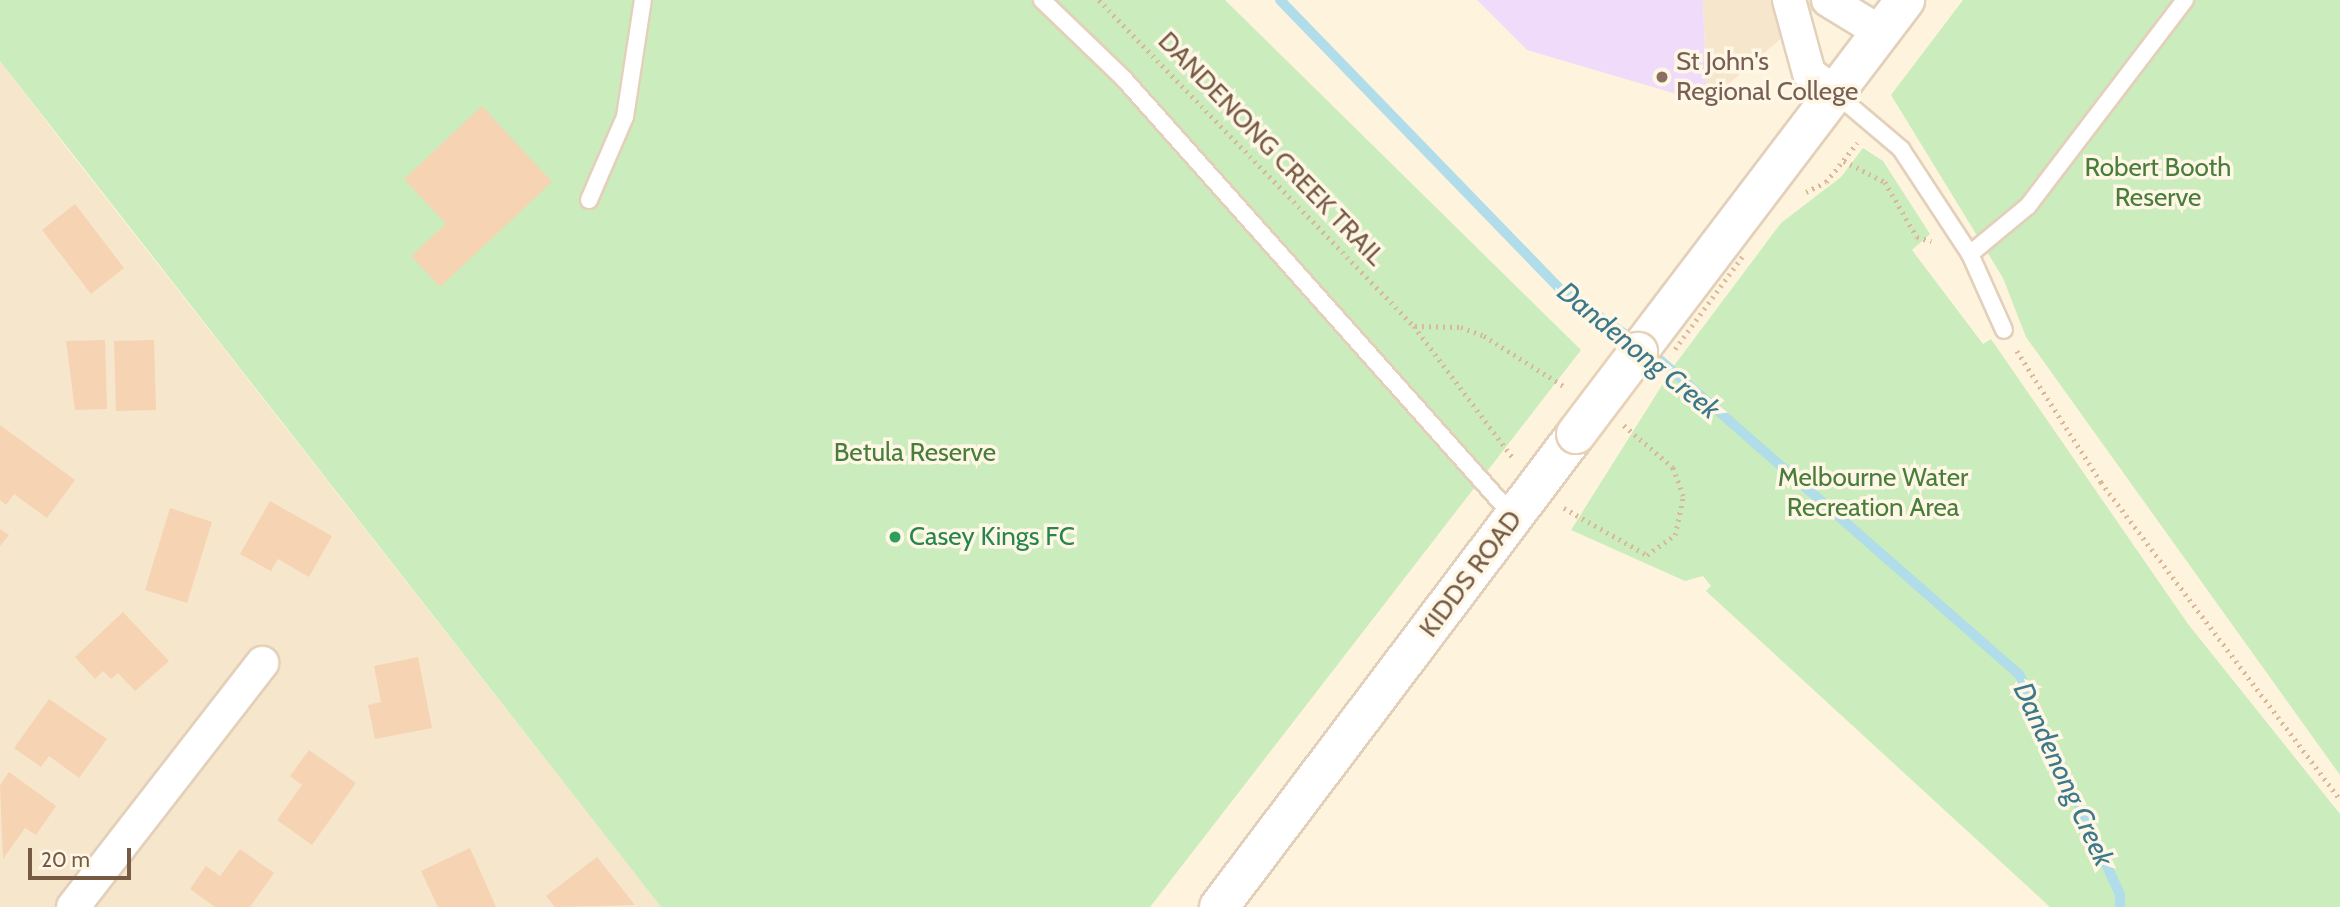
<!DOCTYPE html>
<html>
<head>
<meta charset="utf-8">
<style>
  body { margin:0 }
  #map { position:relative; width:2340px; height:907px; overflow:hidden; background:#fef4de; font-family:Cabin,sans-serif }
  div>[style] { position:absolute }
  .residential>* { inset:0; background:#f6e7cc }
  .education>* { inset:0; background:#f1dbfa }
  .green>* { inset:0; background:#cbecbc }
  .stream>* { height:10px; margin:-5px; padding:0 5px; transform-origin:5px; border-radius:5px; background:#b1dce9 }
  .building>* { inset:0; background:#f6d3b3 }
  .path>* { height:4.5px; margin-top:-2.25px; transform-origin:0; background:repeating-linear-gradient(90deg,#dab797 0 2px,transparent 0 7px) }
  .roads { filter:drop-shadow(2px 0 #e3d0ba) drop-shadow(-2px 0 #e3d0ba) drop-shadow(0 2px #e3d0ba) drop-shadow(0 -2px #e3d0ba) }
  .lane>* { height:16px; margin:-8px; padding:0 8px; transform-origin:8px; border-radius:8px; background:#fff }
  .street>* { height:32px; margin:-16px; padding:0 16px; transform-origin:16px; border-radius:16px; background:#fff }
  .secondary>* { height:38px; margin:-19px; padding:0 19px; transform-origin:19px; border-radius:19px; background:#fff }
  .path-bridge>* { height:4.5px; margin-top:-2.25px; transform-origin:0; background:repeating-linear-gradient(90deg,#dab797 0 2px,transparent 0 7px) }
  .bridges { filter:drop-shadow(2px 0 #e8d2b7) drop-shadow(-2px 0 #e8d2b7) drop-shadow(0 2px #e8d2b7) drop-shadow(0 -2px #e8d2b7) }
  .secondary-bridge>* { height:38px; margin:-19px; padding:0 19px; transform-origin:19px; border-radius:19px; background:#fff }
  .dots>* { width:19px; height:19px; translate:-50% -50%; box-sizing:border-box; border:4px solid #fff7e6; border-radius:50% }
  span { translate:-50% -50%; white-space:nowrap; text-align:center; line-height:1.15; -webkit-text-stroke:7px #fff7e6; paint-order:stroke }
  .education-label { font-size:26px; color:#785e54 }
  .left { translate:0 -50%; text-align:left }
  .street-label { font-size:26px; color:#765a44 }
  .park-label { font-size:26px; color:#497d3b }
  .leisure-label { font-size:26px; color:#27864d }
  .water-label { font-size:28px; color:#3c788b; font-style:italic }
  .scale { position:absolute; left:28px; top:848px; width:103px; height:32px; box-sizing:border-box; border:4px solid #765a44; border-top:0; padding-left:9px; font-size:21px; line-height:24px; white-space:nowrap; color:#765a44; -webkit-text-stroke:5px #fff7e6; paint-order:stroke }
</style>
</head>
<body>
<div id="map">
  <div class="residential">
    <div style="clip-path:polygon(1703px 0,1825px 0,1707px 103px)"></div>
    <div style="clip-path:polygon(0 61px,76px 160px,661px 907px,0 907px)"></div>
  </div>
  <div class="education">
    <div style="clip-path:polygon(1477px 0,1703px 0,1707px 103px,1527px 50px)"></div>
  </div>
  <div class="green">
    <div style="clip-path:polygon(0 0,1225px 0,1581px 350px,1150px 907px,661px 907px,0 61px)"></div>
    <div style="clip-path:polygon(1963px 0,2340px 0,2340px 775px,2026px 337px,2003px 278px,1891px 95px)"></div>
    <div style="clip-path:polygon(1863px 148px,1883px 161px,1930px 234px,1912px 250px,1983px 344px,1991px 339px,2188px 624px,2340px 814px,2340px 907px,2050px 907px,1706px 591px,1711px 586px,1703px 576px,1685px 581px,1571px 530px,1676px 363px,1781px 223px,1841px 177px)"></div>
  </div>
  <div class="stream">
    <div style="left:1280px;top:0;width:401px;rotate:45.9deg"></div>
    <div style="left:1559px;top:288px;width:113px;rotate:35deg"></div>
    <div style="left:1652px;top:353px;width:488px;rotate:41.2deg"></div>
    <div style="left:2019px;top:674px;width:243px;rotate:65.4deg"></div>
    <div style="left:2120px;top:895px;width:12px;rotate:90deg"></div>
  </div>
  <div class="building">
    <div style="clip-path:polygon(482px 106px,552px 182px,440px 287px,411px 256px,446px 224px,404px 179px)"></div>
    <div style="clip-path:polygon(75px 204px,124px 268px,91px 294px,42px 230px)"></div>
    <div style="clip-path:polygon(105px 340px,107px 409px,75px 410px,66px 341px)"></div>
    <div style="clip-path:polygon(154px 340px,156px 410px,116px 411px,114px 341px)"></div>
    <div style="clip-path:polygon(0 425px,75px 480px,47px 518px,14px 494px,6px 505px,0 500px)"></div>
    <div style="clip-path:polygon(270px 501px,332px 536px,309px 577px,278px 559px,271px 571px,240px 554px)"></div>
    <div style="clip-path:polygon(170px 508px,212px 522px,187px 603px,145px 590px)"></div>
    <div style="clip-path:polygon(0 529px,9px 535px,0 546px)"></div>
    <div style="clip-path:polygon(123px 612px,169px 661px,135px 691px,118px 673px,111px 679px,103px 671px,95px 679px,75px 657px)"></div>
    <div style="clip-path:polygon(418px 657px,432px 728px,375px 739px,368px 705px,381px 702px,374px 666px)"></div>
    <div style="clip-path:polygon(49px 699px,107px 739px,79px 778px,49px 756px,41px 767px,14px 748px)"></div>
    <div style="clip-path:polygon(309px 750px,356px 783px,312px 845px,277px 820px,302px 785px,290px 776px)"></div>
    <div style="clip-path:polygon(9px 772px,56px 806px,36px 835px,25px 828px,3px 859px,0 785px)"></div>
    <div style="clip-path:polygon(470px 848px,496px 907px,438px 907px,421px 871px)"></div>
    <div style="clip-path:polygon(240px 849px,274px 873px,250px 907px,215px 907px,190px 889px,206px 866px,220px 876px)"></div>
    <div style="clip-path:polygon(597px 857px,635px 905px,555px 907px,546px 896px)"></div>
  </div>
  <div class="path">
    <div style="left:1099px;top:0;width:453px;rotate:46deg"></div>
    <div style="left:1414px;top:326px;width:165px;rotate:53.1deg"></div>
    <div style="left:1844px;top:161px;width:46px;rotate:27.1deg"></div>
    <div style="left:1885px;top:182px;width:64px;rotate:59.8deg"></div>
    <div style="left:1917px;top:237px;width:15px;rotate:16deg"></div>
    <div style="left:1806px;top:192px;width:22px;rotate:-27deg"></div>
    <div style="left:1826px;top:182px;width:50px;rotate:-51.5deg"></div>
    <div style="left:1415px;top:326px;width:46px;rotate:1.2deg"></div>
    <div style="left:1461px;top:327px;width:25px;rotate:21deg"></div>
    <div style="left:1484px;top:336px;width:98px;rotate:32.1deg"></div>
    <div style="left:2017px;top:351px;width:156px;rotate:57.3deg"></div>
    <div style="left:2101px;top:482px;width:397px;rotate:53deg"></div>
    <div style="left:1564px;top:508px;width:95px;rotate:29.5deg"></div>
    <div style="left:1647px;top:555px;width:34px;rotate:-36deg"></div>
    <div style="left:1675px;top:535px;width:40px;rotate:-78deg"></div>
    <div style="left:1683px;top:496px;width:30px;rotate:-110deg"></div>
    <div style="left:1673px;top:468px;width:65px;rotate:-139.4deg"></div>
  </div>
  <div class="roads">
    <div class="lane">
      <div style="left:1042px;top:0;width:114px;rotate:43.9deg"></div>
      <div style="left:1124px;top:79px;width:586px;rotate:48.32deg"></div>
      <div style="left:1835px;top:93px;width:87px;rotate:40.3deg"></div>
      <div style="left:1901px;top:149px;width:126px;rotate:56.7deg"></div>
      <div style="left:1970px;top:254px;width:83px;rotate:65.9deg"></div>
      <div style="left:589px;top:200px;width:90px;rotate:-66.6deg"></div>
      <div style="left:625px;top:117px;width:118px;rotate:-81.3deg"></div>
      <div style="left:1970px;top:254px;width:75px;rotate:-39.6deg"></div>
      <div style="left:2028px;top:206px;width:259px;rotate:-52.7deg"></div>
    </div>
    <div class="street">
      <div style="left:1789px;top:0;width:76px;rotate:74.7deg"></div>
      <div style="left:1809px;top:73px;width:33px;rotate:38deg"></div>
      <div style="left:1828px;top:0;width:61px;rotate:31.6deg"></div>
      <div style="left:73px;top:907px;width:309px;rotate:-52.2deg"></div>
    </div>
    <div class="secondary">
      <div style="left:1638px;top:352px;width:442px;rotate:-52.8deg"></div>
      <div style="left:1219px;top:907px;width:593px;rotate:-52.96deg"></div>
    </div>
  </div>
  <div class="path-bridge">
    <div style="left:1675px;top:349px;width:117px;rotate:-54deg"></div>
  </div>
  <div class="bridges">
    <div class="secondary-bridge">
      <div style="left:1576px;top:434px;width:103px;rotate:-52.9deg"></div>
    </div>
  </div>
  <div class="dots">
    <div style="left:1662px;top:77px;background:#8d6e63"></div>
    <div style="left:895px;top:537px;background:#2e9e5b"></div>
  </div>
  <div class="education-label">
    <span class="left" style="left:1676px;top:77px">St John's<br>Regional College</span>
  </div>
  <div class="street-label">
    <span style="left:1271px;top:149px;rotate:46deg">DANDENONG CREEK TRAIL</span>
    <span style="left:1471px;top:574px;rotate:-53deg">KIDDS ROAD</span>
  </div>
  <div class="park-label">
    <span style="left:2158px;top:183px">Robert Booth<br>Reserve</span>
    <span style="left:915px;top:453px">Betula Reserve</span>
    <span style="left:1873px;top:493px">Melbourne Water<br>Recreation Area</span>
  </div>
  <div class="leisure-label">
    <span class="left" style="left:909px;top:537px">Casey Kings FC</span>
  </div>
  <div class="water-label">
    <span style="left:1639px;top:350px;rotate:39deg">Dandenong Creek</span>
    <span style="left:2064px;top:774px;rotate:65deg">Dandenong Creek</span>
  </div>
  <div class="scale">20 m</div>
</div>
</body>
</html>
